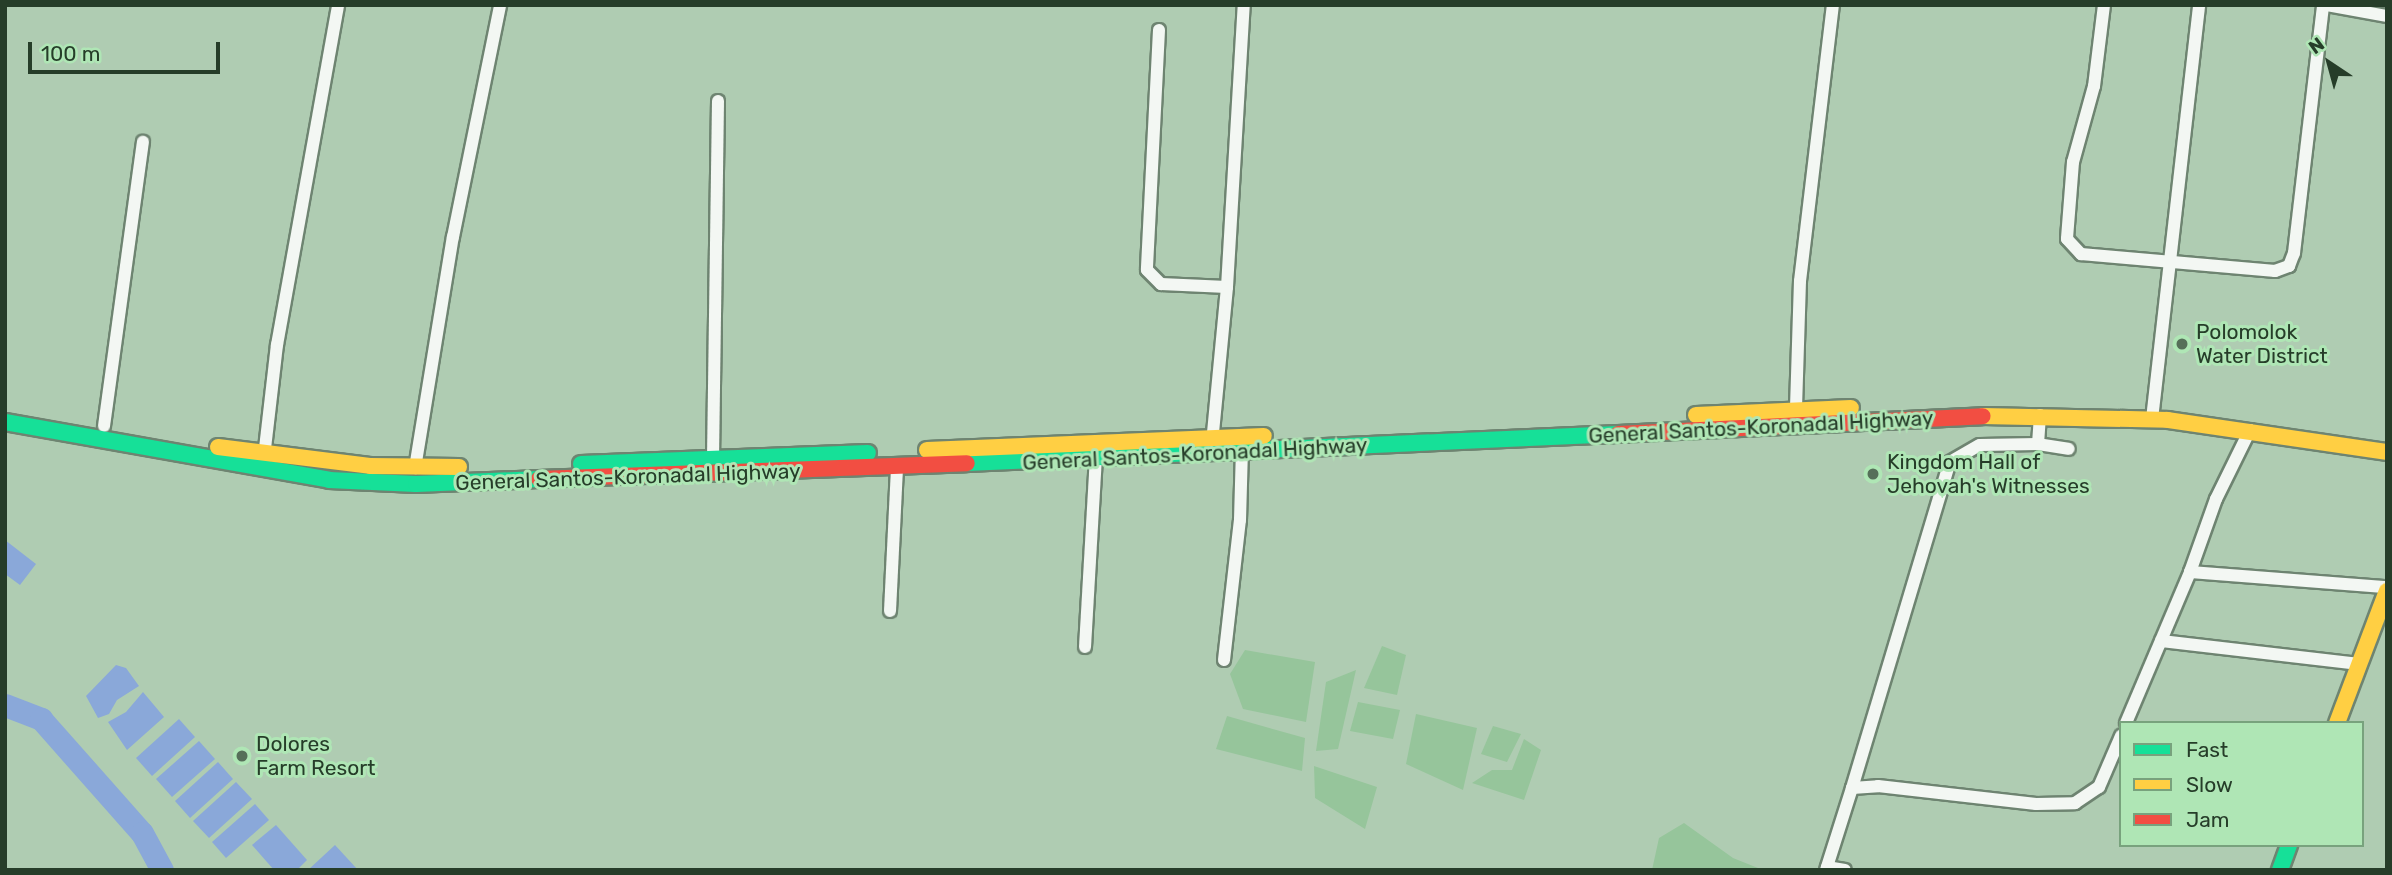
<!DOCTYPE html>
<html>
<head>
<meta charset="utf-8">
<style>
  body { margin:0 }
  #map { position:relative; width:2392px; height:875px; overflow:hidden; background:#afccb2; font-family:Rubik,sans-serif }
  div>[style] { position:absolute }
  .green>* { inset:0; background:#96c59b }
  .water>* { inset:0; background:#8aa8d9 }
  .river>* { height:23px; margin:-11.5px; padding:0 11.5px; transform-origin:11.5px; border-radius:11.5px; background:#8aa8d9 }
  .roads { filter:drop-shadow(2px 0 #6e8471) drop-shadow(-2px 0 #6e8471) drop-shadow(0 2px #6e8471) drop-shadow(0 -2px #6e8471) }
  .street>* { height:12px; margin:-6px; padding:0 6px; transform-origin:6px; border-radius:6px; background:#f3f7f3 }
  .fast>* { height:16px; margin:-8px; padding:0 8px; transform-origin:8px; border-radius:8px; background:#16e098 }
  .slow>* { height:16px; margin:-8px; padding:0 8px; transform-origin:8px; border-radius:8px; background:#ffcf43 }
  .jam>* { height:16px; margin:-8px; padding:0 8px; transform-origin:8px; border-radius:8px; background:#f24e42 }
  .dots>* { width:19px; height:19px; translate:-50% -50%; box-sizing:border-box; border:4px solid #afe6b5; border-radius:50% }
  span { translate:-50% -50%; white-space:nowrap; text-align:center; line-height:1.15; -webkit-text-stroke:6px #afe6b5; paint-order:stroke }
  .poi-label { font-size:21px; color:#263d29 }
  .left { translate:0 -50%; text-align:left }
  .street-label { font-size:21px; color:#263d29 }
  .frame { position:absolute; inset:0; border:7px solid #263d29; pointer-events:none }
  .legend { position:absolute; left:2119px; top:721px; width:245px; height:126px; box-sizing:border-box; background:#afe6b5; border:2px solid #78a27d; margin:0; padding:9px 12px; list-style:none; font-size:21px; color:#263d29 }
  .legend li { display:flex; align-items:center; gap:14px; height:35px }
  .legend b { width:35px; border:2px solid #78a27d }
  .north { position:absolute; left:2294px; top:28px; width:70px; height:70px; -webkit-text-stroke:5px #afe6b5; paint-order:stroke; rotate:324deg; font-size:19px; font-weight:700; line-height:28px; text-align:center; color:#263d29 }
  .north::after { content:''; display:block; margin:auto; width:24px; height:32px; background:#263d29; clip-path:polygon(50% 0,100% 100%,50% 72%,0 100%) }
  .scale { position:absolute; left:28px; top:42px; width:192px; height:32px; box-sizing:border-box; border:4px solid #263d29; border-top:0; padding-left:9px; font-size:21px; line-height:24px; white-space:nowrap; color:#263d29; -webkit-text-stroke:5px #afe6b5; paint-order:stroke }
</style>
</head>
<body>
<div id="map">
  <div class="green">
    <div style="clip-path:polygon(1382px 646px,1406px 655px,1397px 695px,1364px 688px)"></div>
    <div style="clip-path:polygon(1245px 650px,1315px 662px,1306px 722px,1243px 709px,1230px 674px)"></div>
    <div style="clip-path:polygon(1356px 670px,1338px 749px,1316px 751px,1326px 682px)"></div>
    <div style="clip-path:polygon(1358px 702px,1400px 710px,1393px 739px,1350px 731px)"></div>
    <div style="clip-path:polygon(1416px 714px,1477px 728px,1463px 790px,1406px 764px)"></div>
    <div style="clip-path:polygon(1227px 716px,1305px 738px,1302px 771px,1216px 749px)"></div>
    <div style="clip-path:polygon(1493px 726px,1521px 734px,1507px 762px,1481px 754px)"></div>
    <div style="clip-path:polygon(1524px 739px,1541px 750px,1524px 800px,1472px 783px,1492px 770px,1512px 770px)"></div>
    <div style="clip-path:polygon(1314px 766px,1377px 787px,1365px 829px,1315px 798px)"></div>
    <div style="clip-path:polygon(1684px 823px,1733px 858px,1763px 870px,1652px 870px,1659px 838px)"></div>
  </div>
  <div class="water">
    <div style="clip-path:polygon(5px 540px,36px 564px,20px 585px,5px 574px)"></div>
    <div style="clip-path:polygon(116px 665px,126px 668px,139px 686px,117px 700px,109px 714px,98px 718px,86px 696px)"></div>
    <div style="clip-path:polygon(143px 692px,164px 717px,127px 750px,108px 722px,126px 712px)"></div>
    <div style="clip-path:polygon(179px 719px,195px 737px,152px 776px,136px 758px)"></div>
    <div style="clip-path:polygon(199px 741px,215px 759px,172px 797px,156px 779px)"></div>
    <div style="clip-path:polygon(218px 762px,233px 779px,190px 818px,175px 801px)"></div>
    <div style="clip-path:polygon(236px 782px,252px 799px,209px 838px,193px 821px)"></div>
    <div style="clip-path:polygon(255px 804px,269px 820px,226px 858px,212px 842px)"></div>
    <div style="clip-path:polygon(276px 825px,307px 860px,297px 870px,274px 870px,252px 845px)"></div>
    <div style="clip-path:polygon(335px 845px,358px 870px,308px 870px)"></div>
  </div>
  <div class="river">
    <div style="left:5px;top:705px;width:39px;rotate:21deg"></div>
    <div style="left:41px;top:719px;width:152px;rotate:48.5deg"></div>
    <div style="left:142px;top:833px;width:42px;rotate:61.6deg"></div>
  </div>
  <div class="roads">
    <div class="street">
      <div style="left:2104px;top:5px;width:82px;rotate:97deg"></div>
      <div style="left:2094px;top:86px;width:79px;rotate:105.4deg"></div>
      <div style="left:2073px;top:162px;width:77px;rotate:94.5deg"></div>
      <div style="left:2067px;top:239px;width:21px;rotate:47deg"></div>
      <div style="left:2081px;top:254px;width:195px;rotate:5deg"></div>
      <div style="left:2275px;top:271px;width:15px;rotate:-20deg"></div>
      <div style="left:2289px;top:266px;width:14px;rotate:-69deg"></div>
      <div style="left:2294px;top:253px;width:250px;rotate:-83.3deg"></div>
      <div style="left:2326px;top:5px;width:62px;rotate:10.2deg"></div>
      <div style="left:1159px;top:30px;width:240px;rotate:92.9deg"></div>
      <div style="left:1147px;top:270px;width:20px;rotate:45deg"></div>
      <div style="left:1161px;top:284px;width:66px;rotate:2.6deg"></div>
      <div style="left:1796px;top:408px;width:127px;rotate:-88.2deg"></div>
      <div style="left:1800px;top:281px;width:278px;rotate:-83.2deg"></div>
      <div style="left:2152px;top:419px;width:417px;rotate:-83.5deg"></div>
      <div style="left:104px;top:426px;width:287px;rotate:-82.2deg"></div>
      <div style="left:2250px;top:430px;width:77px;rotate:116.2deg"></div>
      <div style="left:2216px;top:499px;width:77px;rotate:109.6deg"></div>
      <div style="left:2190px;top:572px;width:198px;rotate:4.4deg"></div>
      <div style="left:1212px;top:443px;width:157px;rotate:-84.5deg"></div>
      <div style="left:1227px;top:287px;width:283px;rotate:-86.6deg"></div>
      <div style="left:2038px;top:444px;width:31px;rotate:9deg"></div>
      <div style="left:264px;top:457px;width:113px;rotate:-83.4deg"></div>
      <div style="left:277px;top:345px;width:345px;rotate:-79.8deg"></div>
      <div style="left:713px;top:459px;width:358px;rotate:-89.2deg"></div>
      <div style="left:415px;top:468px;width:234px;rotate:-80.7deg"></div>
      <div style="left:453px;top:237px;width:237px;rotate:-78.5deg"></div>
      <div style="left:890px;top:611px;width:145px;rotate:-87.2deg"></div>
      <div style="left:2161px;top:641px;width:200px;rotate:6.6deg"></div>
      <div style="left:1085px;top:647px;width:189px;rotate:-86.7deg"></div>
      <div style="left:1224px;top:660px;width:141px;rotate:-83.5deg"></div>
      <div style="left:1240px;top:520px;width:72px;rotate:-88.4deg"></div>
      <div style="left:2126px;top:723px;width:164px;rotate:-67deg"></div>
      <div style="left:1852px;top:788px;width:340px;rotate:-73.3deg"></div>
      <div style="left:1950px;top:462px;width:34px;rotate:-30deg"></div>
      <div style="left:1980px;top:445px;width:58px;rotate:-1deg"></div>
      <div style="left:2038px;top:444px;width:29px;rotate:-86deg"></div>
      <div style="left:1827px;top:867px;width:18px;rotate:9deg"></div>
      <div style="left:1826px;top:870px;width:86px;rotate:-72.4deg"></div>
      <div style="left:1852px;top:788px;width:26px;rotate:-4deg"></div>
      <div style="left:1878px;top:786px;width:159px;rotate:6.5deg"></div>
      <div style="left:2036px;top:804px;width:39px;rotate:-1deg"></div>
      <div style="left:2075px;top:803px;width:29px;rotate:-34deg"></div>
      <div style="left:2099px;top:787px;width:56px;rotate:-66.7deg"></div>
    </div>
    <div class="fast">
      <div style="left:5px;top:422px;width:329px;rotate:10.1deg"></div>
      <div style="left:329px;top:480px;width:87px;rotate:2.6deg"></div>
      <div style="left:416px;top:484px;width:123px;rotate:-2.3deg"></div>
      <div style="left:967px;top:463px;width:652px;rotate:-2.55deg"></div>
      <div style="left:581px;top:464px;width:287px;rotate:-2.2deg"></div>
      <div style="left:2280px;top:870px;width:27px;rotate:-70deg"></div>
    </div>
    <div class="slow">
      <div style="left:1696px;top:415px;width:155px;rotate:-2.6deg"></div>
      <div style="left:1983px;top:416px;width:185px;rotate:1.2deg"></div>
      <div style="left:2168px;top:420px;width:221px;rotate:8.3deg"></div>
      <div style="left:218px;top:447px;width:153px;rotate:7.1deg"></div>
      <div style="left:370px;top:466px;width:89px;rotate:0.6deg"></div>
      <div style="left:927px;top:450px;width:337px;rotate:-2.4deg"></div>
      <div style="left:2337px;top:723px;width:141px;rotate:-69.3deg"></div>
    </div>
    <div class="jam">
      <div style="left:1618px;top:434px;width:365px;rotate:-2.8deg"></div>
      <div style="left:539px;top:479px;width:428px;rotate:-2.1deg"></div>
    </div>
  </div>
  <div class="dots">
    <div style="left:2182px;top:344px;background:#566f59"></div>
    <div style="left:1873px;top:474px;background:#566f59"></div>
    <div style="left:242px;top:756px;background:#566f59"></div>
  </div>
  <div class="poi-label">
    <span class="left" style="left:2196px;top:344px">Polomolok<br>Water District</span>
    <span class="left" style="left:1887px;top:474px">Kingdom Hall of<br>Jehovah's Witnesses</span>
    <span class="left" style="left:256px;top:756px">Dolores<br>Farm Resort</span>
  </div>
  <div class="street-label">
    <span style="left:1761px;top:427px;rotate:-3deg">General Santos-Koronadal Highway</span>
    <span style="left:1195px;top:454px;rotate:-3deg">General Santos-Koronadal Highway</span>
    <span style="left:628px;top:477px;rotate:-2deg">General Santos-Koronadal Highway</span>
  </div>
  <div class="frame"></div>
  <ul class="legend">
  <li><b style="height:9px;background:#16e098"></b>Fast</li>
  <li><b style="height:9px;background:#ffcf43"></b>Slow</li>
  <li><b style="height:9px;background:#f24e42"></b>Jam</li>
  </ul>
  <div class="north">N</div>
  <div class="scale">100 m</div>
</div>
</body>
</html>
